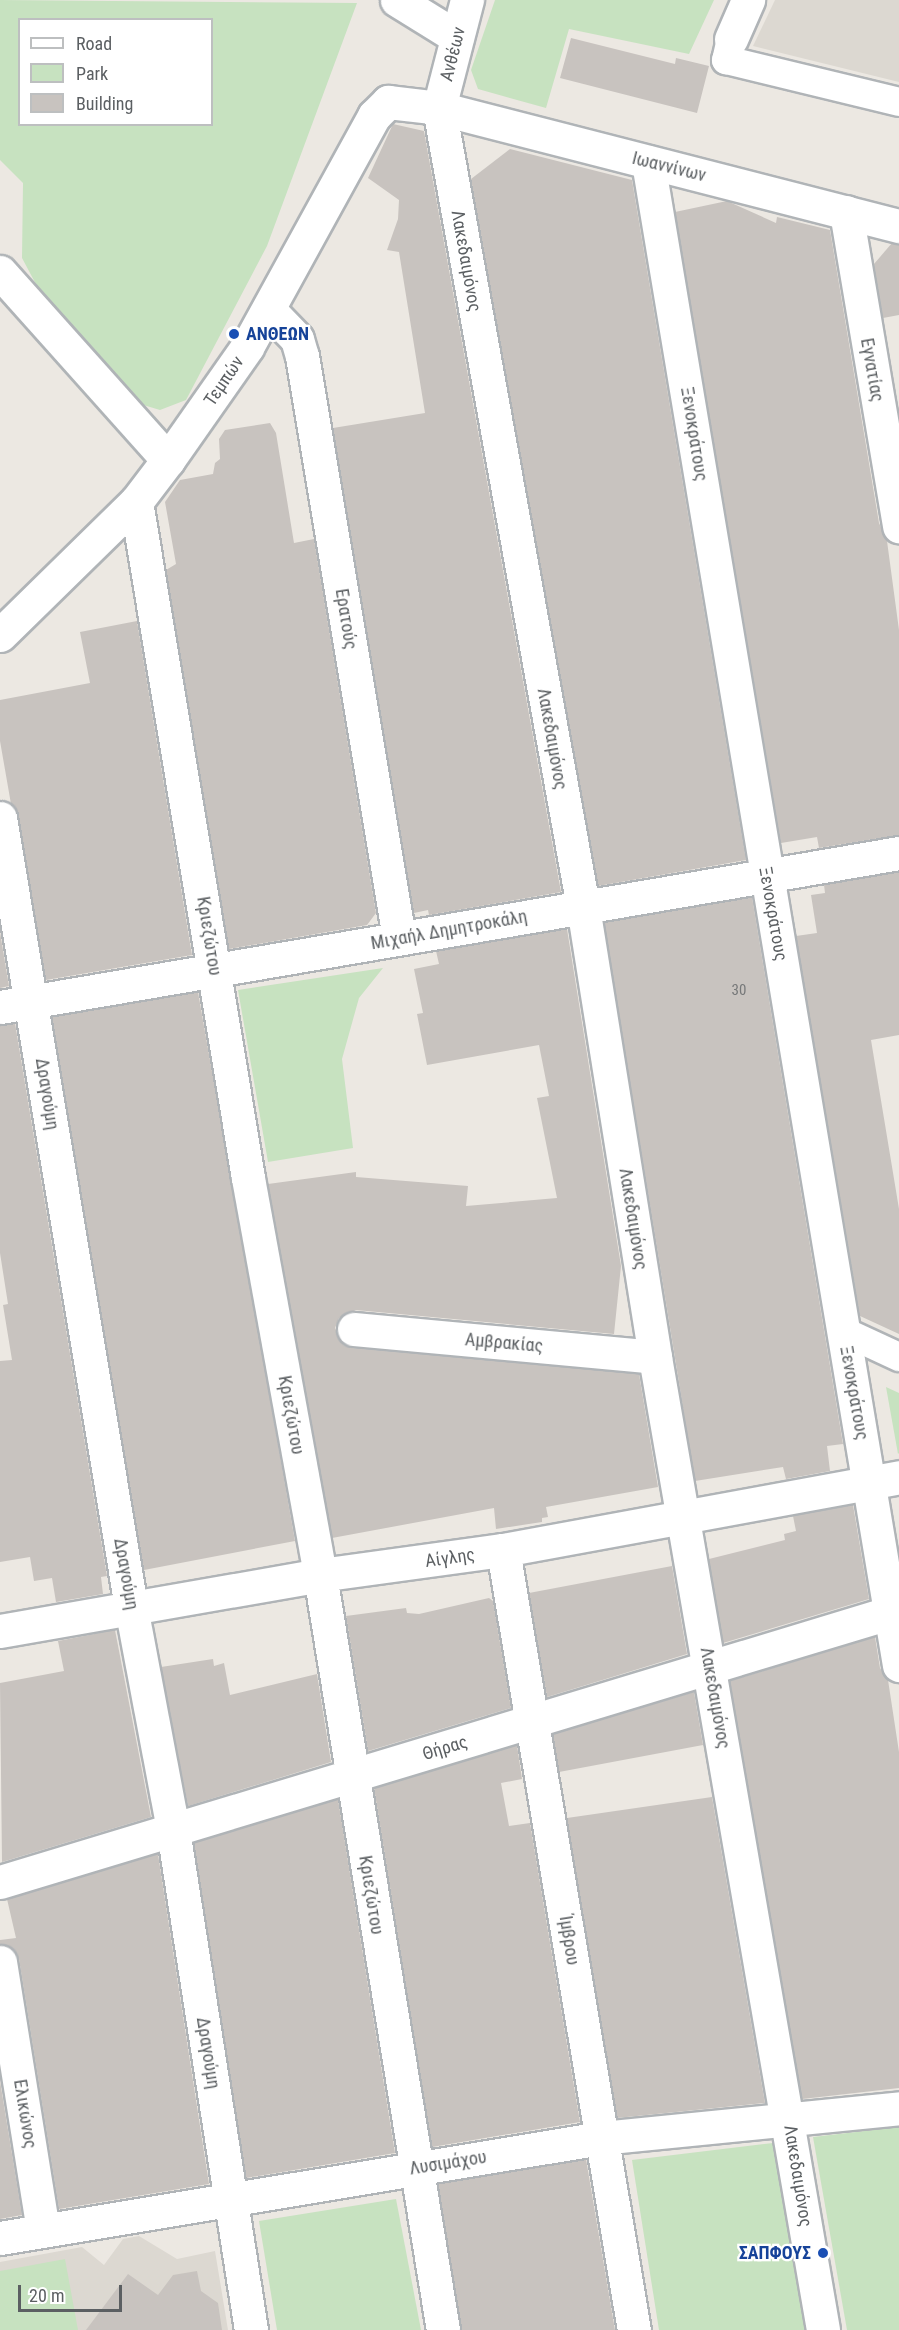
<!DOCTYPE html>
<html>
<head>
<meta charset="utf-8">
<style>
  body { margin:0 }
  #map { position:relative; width:899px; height:2330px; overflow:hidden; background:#ece8e2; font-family:"Roboto Condensed",sans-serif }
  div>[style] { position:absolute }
  .education>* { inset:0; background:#dcd8d1 }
  .green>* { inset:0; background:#c7e2c0 }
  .building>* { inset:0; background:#c8c3bf }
  .roads { filter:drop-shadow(2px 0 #b0b4b7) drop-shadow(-2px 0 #b0b4b7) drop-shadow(0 2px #b0b4b7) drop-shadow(0 -2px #b0b4b7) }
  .pedestrian>* { height:28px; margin:-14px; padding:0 14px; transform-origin:14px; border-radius:14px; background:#fff }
  .minor>* { height:33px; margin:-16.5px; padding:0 16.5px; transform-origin:16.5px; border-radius:16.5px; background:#fff }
  .tertiary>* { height:33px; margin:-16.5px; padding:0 16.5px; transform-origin:16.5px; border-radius:16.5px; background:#fff }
  .dots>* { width:16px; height:16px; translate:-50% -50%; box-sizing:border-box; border:3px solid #fff; border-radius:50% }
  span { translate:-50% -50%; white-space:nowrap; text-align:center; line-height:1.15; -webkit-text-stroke:4.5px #fff; paint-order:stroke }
  .number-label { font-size:15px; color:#767879 }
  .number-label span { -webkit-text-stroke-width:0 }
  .street-label { font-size:18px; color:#5b5f62 }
  .transit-label { font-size:18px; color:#164399; font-weight:700 }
  .left { translate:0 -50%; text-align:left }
  .right { translate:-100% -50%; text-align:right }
  .legend { position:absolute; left:18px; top:18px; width:195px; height:108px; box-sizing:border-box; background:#fff; border:2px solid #bdbfc0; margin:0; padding:8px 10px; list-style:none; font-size:18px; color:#5b5f62 }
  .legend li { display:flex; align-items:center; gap:12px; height:30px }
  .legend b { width:30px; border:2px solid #bdbfc0 }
  .scale { position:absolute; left:18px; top:2285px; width:104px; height:27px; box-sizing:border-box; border:3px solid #5b5f62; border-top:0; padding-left:8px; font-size:18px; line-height:21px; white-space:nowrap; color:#5b5f62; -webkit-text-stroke:4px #fff; paint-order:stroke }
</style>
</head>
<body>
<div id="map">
  <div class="education">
    <div style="clip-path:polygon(775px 0,899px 0,899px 82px,753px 46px)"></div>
    <div style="clip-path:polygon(139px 2236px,177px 2259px,215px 2251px,228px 2330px,0 2330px,0 2262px,82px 2247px,104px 2265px,123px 2239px)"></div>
  </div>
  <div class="green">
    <div style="clip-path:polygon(evenodd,0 0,357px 3px,267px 246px,186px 400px,160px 410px,140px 404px,38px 288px,22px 258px,23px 183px,0 160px,0 0,20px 20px,212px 20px,212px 124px,20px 124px,20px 20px)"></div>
    <div style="clip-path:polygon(495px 0,714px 0,689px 54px,569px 29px,546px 108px,478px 89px,471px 70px)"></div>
    <div style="clip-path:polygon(383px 968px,359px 998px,342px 1059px,353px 1148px,268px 1162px,238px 990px)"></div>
    <div style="clip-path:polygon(886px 1387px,899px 1393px,899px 1453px,898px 1454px)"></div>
    <div style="clip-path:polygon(899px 2127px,899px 2330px,847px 2330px,813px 2137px)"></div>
    <div style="clip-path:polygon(773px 2143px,805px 2330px,659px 2330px,632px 2160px)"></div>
    <div style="clip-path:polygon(396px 2199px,421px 2330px,277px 2330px,259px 2221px)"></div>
    <div style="clip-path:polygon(65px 2259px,78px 2330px,0 2330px,0 2271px)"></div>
  </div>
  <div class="building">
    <div style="clip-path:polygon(571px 38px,675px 64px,676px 58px,709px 66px,697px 113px,560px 78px)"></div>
    <div style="clip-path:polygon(393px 124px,424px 131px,561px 892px,429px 915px,428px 910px,414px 913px,333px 428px,425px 413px,399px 252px,387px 250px,398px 219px,399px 200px,368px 178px)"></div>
    <div style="clip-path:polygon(510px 149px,632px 180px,746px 860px,598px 886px,471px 179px)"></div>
    <div style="clip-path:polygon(727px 201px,776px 223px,777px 217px,830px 230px,879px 523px,887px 541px,899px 630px,899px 835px,819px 848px,817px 837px,781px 843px,675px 212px)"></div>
    <div style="clip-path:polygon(892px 243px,899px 244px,899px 315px,883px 318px,874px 264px)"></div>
    <div style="clip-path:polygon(270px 423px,276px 433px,294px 543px,314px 539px,376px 913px,367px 925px,229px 949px,166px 570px,176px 564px,165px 502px,180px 480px,213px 474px,215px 463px,220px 459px,219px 439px,225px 430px)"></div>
    <div style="clip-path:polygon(137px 621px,192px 955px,46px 980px,18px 815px,11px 804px,0 741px,0 700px,90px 683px,80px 632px)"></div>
    <div style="clip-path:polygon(899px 872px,899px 1035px,871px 1040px,899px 1209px,899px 1334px,860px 1316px,796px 936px,817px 933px,811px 895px,825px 893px,824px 885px)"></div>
    <div style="clip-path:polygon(752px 897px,843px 1444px,827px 1446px,830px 1471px,786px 1479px,783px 1467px,695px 1481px,604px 922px)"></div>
    <div style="clip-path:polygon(567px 929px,621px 1266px,614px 1334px,356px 1310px,339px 1318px,335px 1328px,343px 1344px,352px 1348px,639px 1374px,658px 1487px,546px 1507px,548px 1517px,542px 1518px,542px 1522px,496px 1529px,494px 1508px,332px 1538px,268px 1184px,356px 1172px,356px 1177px,468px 1186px,466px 1206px,557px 1198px,537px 1098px,549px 1096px,539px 1045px,427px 1065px,417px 1014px,423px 1013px,414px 969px,439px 964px,436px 951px)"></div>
    <div style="clip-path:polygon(0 932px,9px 986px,0 988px)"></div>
    <div style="clip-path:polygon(198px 992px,295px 1541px,144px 1570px,52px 1017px)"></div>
    <div style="clip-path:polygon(15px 1023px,107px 1576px,101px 1577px,103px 1594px,56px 1602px,52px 1578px,34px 1581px,30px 1557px,0 1562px,0 1361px,12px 1360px,3px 1305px,8px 1304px,0 1253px,0 1025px)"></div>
    <div style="clip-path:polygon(853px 1505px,869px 1599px,723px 1643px,709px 1559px,785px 1540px,784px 1534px,796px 1531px,793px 1516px)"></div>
    <div style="clip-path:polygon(672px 1566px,687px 1654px,547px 1697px,529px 1593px)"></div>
    <div style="clip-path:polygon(489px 1598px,493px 1601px,511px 1708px,368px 1751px,346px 1616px,406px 1608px,407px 1613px,419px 1614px)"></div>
    <div style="clip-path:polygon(115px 1630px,151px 1817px,2px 1862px,0 1683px,64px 1671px,58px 1641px)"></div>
    <div style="clip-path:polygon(875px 1637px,880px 1668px,888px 1680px,899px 1752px,899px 2088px,802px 2099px,730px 1681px)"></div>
    <div style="clip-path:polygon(213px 1659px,214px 1666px,224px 1663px,230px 1695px,317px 1674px,331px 1762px,188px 1806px,161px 1667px)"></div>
    <div style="clip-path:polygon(694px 1692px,703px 1745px,559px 1772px,553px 1734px)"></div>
    <div style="clip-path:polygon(517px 1745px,522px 1779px,501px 1783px,509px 1826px,530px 1823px,580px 2122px,432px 2147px,374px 1788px)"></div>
    <div style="clip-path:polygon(712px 1797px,765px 2103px,617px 2118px,567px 1818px)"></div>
    <div style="clip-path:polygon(338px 1799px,395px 2153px,246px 2178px,194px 1843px)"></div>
    <div style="clip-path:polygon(158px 1854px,209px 2184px,59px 2209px,19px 1959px,14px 1950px,0 1944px,0 1940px,16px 1938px,7px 1899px)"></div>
    <div style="clip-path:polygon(0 2081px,22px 2215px,0 2219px)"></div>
    <div style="clip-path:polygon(586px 2159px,615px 2330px,461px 2330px,438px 2184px)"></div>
    <div style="clip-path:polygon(197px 2271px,201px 2291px,218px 2303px,222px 2330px,86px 2330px,128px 2274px,158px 2295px,173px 2275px)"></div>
  </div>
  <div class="roads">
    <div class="pedestrian">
      <div style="left:731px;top:39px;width:22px;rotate:103deg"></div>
      <div style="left:726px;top:60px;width:178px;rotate:13.6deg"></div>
      <div style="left:843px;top:1331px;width:62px;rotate:24.9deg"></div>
    </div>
    <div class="minor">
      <div style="left:397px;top:0;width:70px;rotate:31.7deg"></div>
      <div style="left:731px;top:39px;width:43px;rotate:-66.4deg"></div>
      <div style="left:439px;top:108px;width:812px;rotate:79.78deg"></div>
      <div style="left:583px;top:907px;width:456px;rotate:80.9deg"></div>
      <div style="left:655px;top:1357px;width:987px;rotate:80.2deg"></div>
      <div style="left:648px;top:162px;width:1524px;rotate:80.52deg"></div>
      <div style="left:846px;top:212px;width:319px;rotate:80.4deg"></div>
      <div style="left:0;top:272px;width:252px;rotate:48.2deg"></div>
      <div style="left:269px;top:310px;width:40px;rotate:46deg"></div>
      <div style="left:297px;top:339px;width:18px;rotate:74deg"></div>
      <div style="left:302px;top:356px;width:590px;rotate:80.54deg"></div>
      <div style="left:136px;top:502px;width:685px;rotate:80.59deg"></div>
      <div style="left:248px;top:1178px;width:403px;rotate:79.7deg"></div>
      <div style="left:320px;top:1575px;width:765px;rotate:80.75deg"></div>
      <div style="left:0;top:818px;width:800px;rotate:80.57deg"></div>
      <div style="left:131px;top:1607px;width:227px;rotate:79.3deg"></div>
      <div style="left:173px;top:1830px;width:506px;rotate:81.13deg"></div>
      <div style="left:354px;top:1329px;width:302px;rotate:5.3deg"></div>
      <div style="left:503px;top:1550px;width:791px;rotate:80.47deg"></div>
      <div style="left:0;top:1882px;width:929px;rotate:-16.84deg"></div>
      <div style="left:0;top:1962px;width:272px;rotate:80.9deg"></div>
      <div style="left:0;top:2238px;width:609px;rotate:-9.45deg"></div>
      <div style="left:601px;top:2138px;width:300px;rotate:-5.7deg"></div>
    </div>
    <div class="tertiary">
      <div style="left:439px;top:108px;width:112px;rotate:-75.5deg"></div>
      <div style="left:0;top:635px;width:190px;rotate:-44.4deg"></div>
      <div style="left:136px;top:502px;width:53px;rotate:-52.7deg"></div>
      <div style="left:168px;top:460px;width:138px;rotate:-55deg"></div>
      <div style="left:247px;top:347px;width:264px;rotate:-61.2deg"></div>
      <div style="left:374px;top:116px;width:20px;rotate:-45deg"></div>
      <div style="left:388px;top:102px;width:51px;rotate:6.7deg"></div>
      <div style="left:439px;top:108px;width:475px;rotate:14.4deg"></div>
      <div style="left:0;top:1007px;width:912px;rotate:-9.72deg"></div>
      <div style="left:0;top:1631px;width:325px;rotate:-9.9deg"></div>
      <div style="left:320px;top:1575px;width:185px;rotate:-7.8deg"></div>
      <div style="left:503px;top:1550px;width:403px;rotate:-10.4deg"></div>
    </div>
  </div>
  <div class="dots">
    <div style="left:234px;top:334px;background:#1a4fb4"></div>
    <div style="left:823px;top:2253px;background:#1a4fb4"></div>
  </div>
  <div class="number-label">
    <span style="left:739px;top:991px">30</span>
  </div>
  <div class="street-label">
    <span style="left:453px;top:54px;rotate:-76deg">Ανθέων</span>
    <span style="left:669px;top:167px;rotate:14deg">Ιωαννίνων</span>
    <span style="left:466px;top:261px;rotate:80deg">Λακεδαιμόνος</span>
    <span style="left:872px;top:370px;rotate:80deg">Εγνατίας</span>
    <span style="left:224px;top:381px;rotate:-56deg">Τεμπών</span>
    <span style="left:694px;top:434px;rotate:81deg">Ξενοκράτους</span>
    <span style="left:346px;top:619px;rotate:81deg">Ερατούς</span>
    <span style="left:552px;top:739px;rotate:80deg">Λακεδαιμόνος</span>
    <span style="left:773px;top:914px;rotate:80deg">Ξενοκράτους</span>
    <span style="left:449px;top:930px;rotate:-10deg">Μιχαήλ Δημητροκάλη</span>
    <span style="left:209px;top:936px;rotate:81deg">Κριεζώτου</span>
    <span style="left:47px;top:1094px;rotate:81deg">Δραγούμη</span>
    <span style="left:633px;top:1219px;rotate:81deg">Λακεδαιμόνος</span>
    <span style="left:504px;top:1343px;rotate:5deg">Αμβρακίας</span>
    <span style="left:854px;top:1393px;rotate:80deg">Ξενοκράτους</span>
    <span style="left:291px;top:1415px;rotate:80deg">Κριεζώτου</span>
    <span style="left:450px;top:1558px;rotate:-8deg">Αίγλης</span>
    <span style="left:126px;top:1574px;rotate:80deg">Δραγούμη</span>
    <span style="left:715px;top:1698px;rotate:80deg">Λακεδαιμόνος</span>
    <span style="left:445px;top:1748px;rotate:-17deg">Θήρας</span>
    <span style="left:371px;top:1895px;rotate:81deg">Κριεζώτου</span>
    <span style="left:569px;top:1940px;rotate:81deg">Ίμβρου</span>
    <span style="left:208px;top:2053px;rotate:81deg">Δραγούμη</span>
    <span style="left:25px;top:2114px;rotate:81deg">Ελικώνος</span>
    <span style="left:448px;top:2163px;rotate:-9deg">Λυσιμάχου</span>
    <span style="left:798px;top:2176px;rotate:81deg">Λακεδαιμόνος</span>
  </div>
  <div class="transit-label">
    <span class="left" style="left:246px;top:334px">ΑΝΘΕΩΝ</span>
    <span class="right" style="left:811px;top:2253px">ΣΑΠΦΟΥΣ</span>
  </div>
  <ul class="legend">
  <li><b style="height:8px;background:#fff"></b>Road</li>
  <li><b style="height:16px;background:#c7e2c0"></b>Park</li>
  <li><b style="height:16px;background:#c8c3bf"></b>Building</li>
  </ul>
  <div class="scale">20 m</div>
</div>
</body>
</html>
